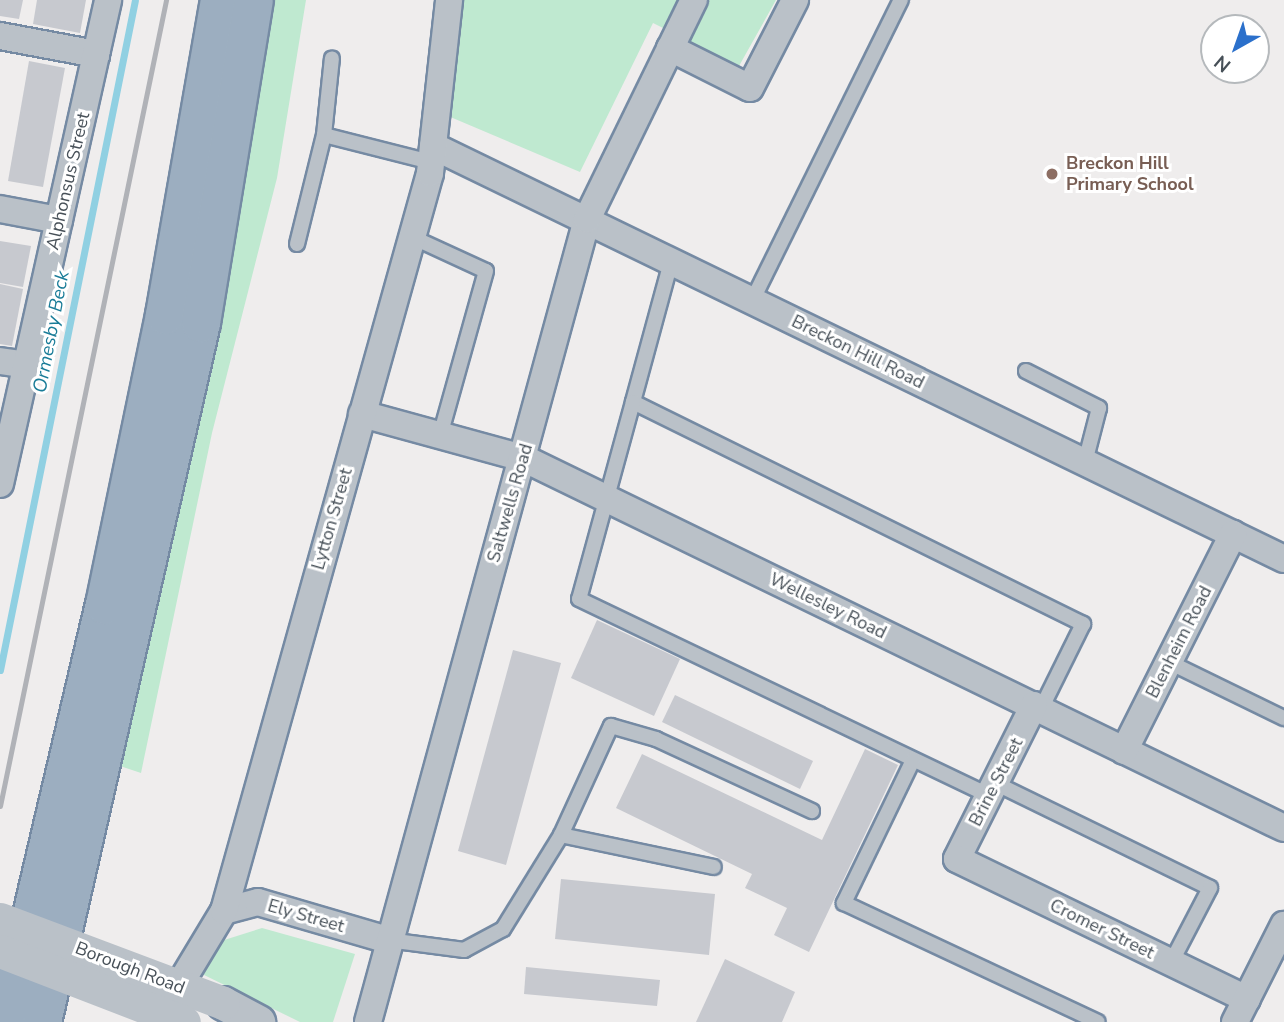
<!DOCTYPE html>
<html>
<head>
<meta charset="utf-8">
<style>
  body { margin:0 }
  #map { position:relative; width:1284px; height:1022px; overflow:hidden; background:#efeded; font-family:"Nunito Sans",sans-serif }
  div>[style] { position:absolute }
  .green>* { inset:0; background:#bfe9d0 }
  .stream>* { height:7px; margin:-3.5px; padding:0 3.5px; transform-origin:3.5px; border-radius:3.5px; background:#90d0e2 }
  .building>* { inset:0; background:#c7c9cf }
  .roads { filter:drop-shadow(2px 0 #758aa3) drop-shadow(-2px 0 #758aa3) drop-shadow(0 2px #758aa3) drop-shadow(0 -2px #758aa3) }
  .service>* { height:14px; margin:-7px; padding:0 7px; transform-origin:7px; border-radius:7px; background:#bac1c8 }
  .minor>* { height:26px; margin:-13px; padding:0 13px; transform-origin:13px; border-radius:13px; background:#bac1c8 }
  .tertiary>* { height:33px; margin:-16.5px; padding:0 16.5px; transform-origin:16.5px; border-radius:16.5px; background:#bac1c8 }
  .trunk>* { height:38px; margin:-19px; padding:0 19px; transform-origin:19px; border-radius:19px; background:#9caec0 }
  .rail>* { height:5px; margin:-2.5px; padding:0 2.5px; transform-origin:2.5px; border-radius:2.5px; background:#b0b2b7 }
  .tertiary-bridge>* { height:33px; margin:-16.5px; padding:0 16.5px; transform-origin:16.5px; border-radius:16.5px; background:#bac1c8 }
  .dots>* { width:19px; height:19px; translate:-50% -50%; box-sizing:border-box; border:4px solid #fff; border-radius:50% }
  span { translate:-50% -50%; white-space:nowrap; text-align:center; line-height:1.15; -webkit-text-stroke:6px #fff; paint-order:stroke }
  .education-label { font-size:18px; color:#785e54; font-weight:700 }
  .left { translate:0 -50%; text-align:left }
  .street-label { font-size:18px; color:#475058 }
  .water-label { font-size:19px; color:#1a7c98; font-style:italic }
  .north { position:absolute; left:1200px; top:14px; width:70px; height:70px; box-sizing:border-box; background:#fff; border:2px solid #b5b9bc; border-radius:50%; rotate:220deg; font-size:19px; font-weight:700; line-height:28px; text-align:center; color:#475058 }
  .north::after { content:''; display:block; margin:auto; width:24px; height:32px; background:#2b70cb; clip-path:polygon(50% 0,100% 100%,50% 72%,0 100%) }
</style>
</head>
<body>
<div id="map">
  <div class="green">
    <div style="clip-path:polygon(267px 0,306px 0,277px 178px,212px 433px,141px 773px,114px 764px)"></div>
    <div style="clip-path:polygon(464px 0,776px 0,739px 66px,653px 23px,580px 172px,448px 116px)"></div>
    <div style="clip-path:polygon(262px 928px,355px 954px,333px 1022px,300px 1022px,198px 972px,221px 941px)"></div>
  </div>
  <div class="stream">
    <div style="left:0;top:670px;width:683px;rotate:-78.61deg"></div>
  </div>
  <div class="building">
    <div style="clip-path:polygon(0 0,23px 0,19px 19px,0 16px)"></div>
    <div style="clip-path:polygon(37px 0,86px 0,80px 33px,33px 24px)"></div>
    <div style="clip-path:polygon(29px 61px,65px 68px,43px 187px,8px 181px)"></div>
    <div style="clip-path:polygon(0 241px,31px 246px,23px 287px,0 283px)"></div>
    <div style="clip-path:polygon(0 284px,23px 289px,12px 346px,0 344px)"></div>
    <div style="clip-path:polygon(597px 620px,680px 659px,654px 716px,571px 678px)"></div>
    <div style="clip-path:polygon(513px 650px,561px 663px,506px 865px,458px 851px)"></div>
    <div style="clip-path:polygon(675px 695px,813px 761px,800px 789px,662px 722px)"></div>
    <div style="clip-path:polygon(865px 749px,898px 765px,809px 952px,774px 935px,787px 908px,745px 888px,752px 874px,616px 808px,642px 754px,822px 840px)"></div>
    <div style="clip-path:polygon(561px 879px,715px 894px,709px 955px,555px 939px)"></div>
    <div style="clip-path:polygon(725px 959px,795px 992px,782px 1022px,696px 1022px)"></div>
    <div style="clip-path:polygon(526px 967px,660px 980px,657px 1006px,524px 994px)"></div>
  </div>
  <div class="roads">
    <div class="service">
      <div style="left:324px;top:135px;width:110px;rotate:14.2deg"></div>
      <div style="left:412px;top:237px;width:81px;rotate:24.7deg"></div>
      <div style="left:486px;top:271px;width:171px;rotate:105.6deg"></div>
      <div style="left:297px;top:244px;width:112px;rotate:-76.1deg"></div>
      <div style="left:324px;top:135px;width:77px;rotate:-84.1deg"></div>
      <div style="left:671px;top:262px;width:145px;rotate:105.2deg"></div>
      <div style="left:633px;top:402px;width:502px;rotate:26.26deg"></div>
      <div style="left:1083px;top:624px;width:95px;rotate:116.3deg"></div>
      <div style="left:752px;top:301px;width:336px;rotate:-63.7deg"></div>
      <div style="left:1026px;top:371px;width:82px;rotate:26.9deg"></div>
      <div style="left:1099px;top:408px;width:56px;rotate:104.5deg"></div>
      <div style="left:633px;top:402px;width:204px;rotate:105.3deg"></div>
      <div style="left:579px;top:599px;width:454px;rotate:25.6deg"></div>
      <div style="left:1169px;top:662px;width:128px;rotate:26deg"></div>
      <div style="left:913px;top:760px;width:159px;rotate:115.8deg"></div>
      <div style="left:844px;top:903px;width:280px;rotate:25.1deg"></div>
      <div style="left:995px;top:783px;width:239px;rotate:26deg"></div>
      <div style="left:1210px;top:888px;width:85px;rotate:117.5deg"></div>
      <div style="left:561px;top:835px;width:156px;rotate:11.8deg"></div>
      <div style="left:388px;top:940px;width:77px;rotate:7.5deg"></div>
      <div style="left:464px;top:950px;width:44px;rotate:-28.3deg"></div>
      <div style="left:503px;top:929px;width:110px;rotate:-58.3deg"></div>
      <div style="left:561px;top:835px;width:120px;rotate:-65.4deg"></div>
      <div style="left:611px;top:726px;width:47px;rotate:16.1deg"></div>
      <div style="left:656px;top:739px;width:172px;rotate:24.8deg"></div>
    </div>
    <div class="minor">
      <div style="left:0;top:36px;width:98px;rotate:10.6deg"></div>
      <div style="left:670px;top:48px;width:89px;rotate:26.6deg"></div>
      <div style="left:750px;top:88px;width:99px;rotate:-62.9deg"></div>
      <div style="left:433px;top:146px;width:946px;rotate:25.89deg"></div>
      <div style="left:0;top:209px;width:60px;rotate:10.6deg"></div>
      <div style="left:0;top:361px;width:27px;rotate:8deg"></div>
      <div style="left:362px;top:414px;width:167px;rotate:15.3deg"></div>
      <div style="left:523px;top:458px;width:846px;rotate:25.93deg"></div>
      <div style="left:0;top:484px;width:496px;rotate:-77.4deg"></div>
      <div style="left:1034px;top:705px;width:172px;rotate:116.6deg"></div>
      <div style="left:957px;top:859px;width:322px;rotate:25.8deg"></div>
      <div style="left:1124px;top:751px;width:243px;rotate:-63.3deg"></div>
      <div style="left:224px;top:911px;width:35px;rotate:-15deg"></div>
      <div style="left:258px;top:902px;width:135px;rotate:16.3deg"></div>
      <div style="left:169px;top:1002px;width:106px;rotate:-58.9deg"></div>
      <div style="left:224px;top:911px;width:766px;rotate:-74.4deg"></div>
      <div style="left:430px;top:173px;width:174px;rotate:-83.7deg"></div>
      <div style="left:368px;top:1022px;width:832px;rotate:-74.74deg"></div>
      <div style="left:587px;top:219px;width:244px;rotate:-64deg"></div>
      <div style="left:1235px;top:1022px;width:109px;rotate:-63.2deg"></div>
    </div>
    <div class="tertiary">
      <div style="left:223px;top:1003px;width:40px;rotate:28deg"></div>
    </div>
    <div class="trunk">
      <div style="left:7px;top:1022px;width:428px;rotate:-76.8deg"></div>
      <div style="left:105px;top:605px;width:296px;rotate:-78.3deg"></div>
      <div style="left:165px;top:315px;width:320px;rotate:-80.1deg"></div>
      <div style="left:42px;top:1022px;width:717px;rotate:-77.19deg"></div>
      <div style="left:201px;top:323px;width:327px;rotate:-80.7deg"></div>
    </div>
  </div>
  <div class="rail">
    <div style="left:0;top:806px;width:823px;rotate:-78.36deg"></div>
  </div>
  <div class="tertiary-bridge">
    <div style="left:0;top:919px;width:238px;rotate:20.6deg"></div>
    <div style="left:0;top:951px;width:197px;rotate:21.1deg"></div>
  </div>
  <div class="dots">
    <div style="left:1052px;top:174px;background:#8d6e63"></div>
  </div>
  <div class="education-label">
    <span class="left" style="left:1066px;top:174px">Breckon Hill<br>Primary School</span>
  </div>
  <div class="street-label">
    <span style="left:68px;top:181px;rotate:-77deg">Alphonsus Street</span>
    <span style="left:858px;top:352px;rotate:26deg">Breckon Hill Road</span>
    <span style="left:510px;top:503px;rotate:-74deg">Saltwells Road</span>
    <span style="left:332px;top:519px;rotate:-74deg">Lytton Street</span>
    <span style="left:828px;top:606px;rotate:26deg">Wellesley Road</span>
    <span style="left:1179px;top:642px;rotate:-63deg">Blenheim Road</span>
    <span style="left:996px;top:782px;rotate:-63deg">Brine Street</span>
    <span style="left:306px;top:916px;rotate:16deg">Ely Street</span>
    <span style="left:1102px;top:929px;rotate:26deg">Cromer Street</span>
    <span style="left:130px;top:968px;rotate:21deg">Borough Road</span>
  </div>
  <div class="water-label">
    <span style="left:52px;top:332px;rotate:-79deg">Ormesby Beck</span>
  </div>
  <div class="north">N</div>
</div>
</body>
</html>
